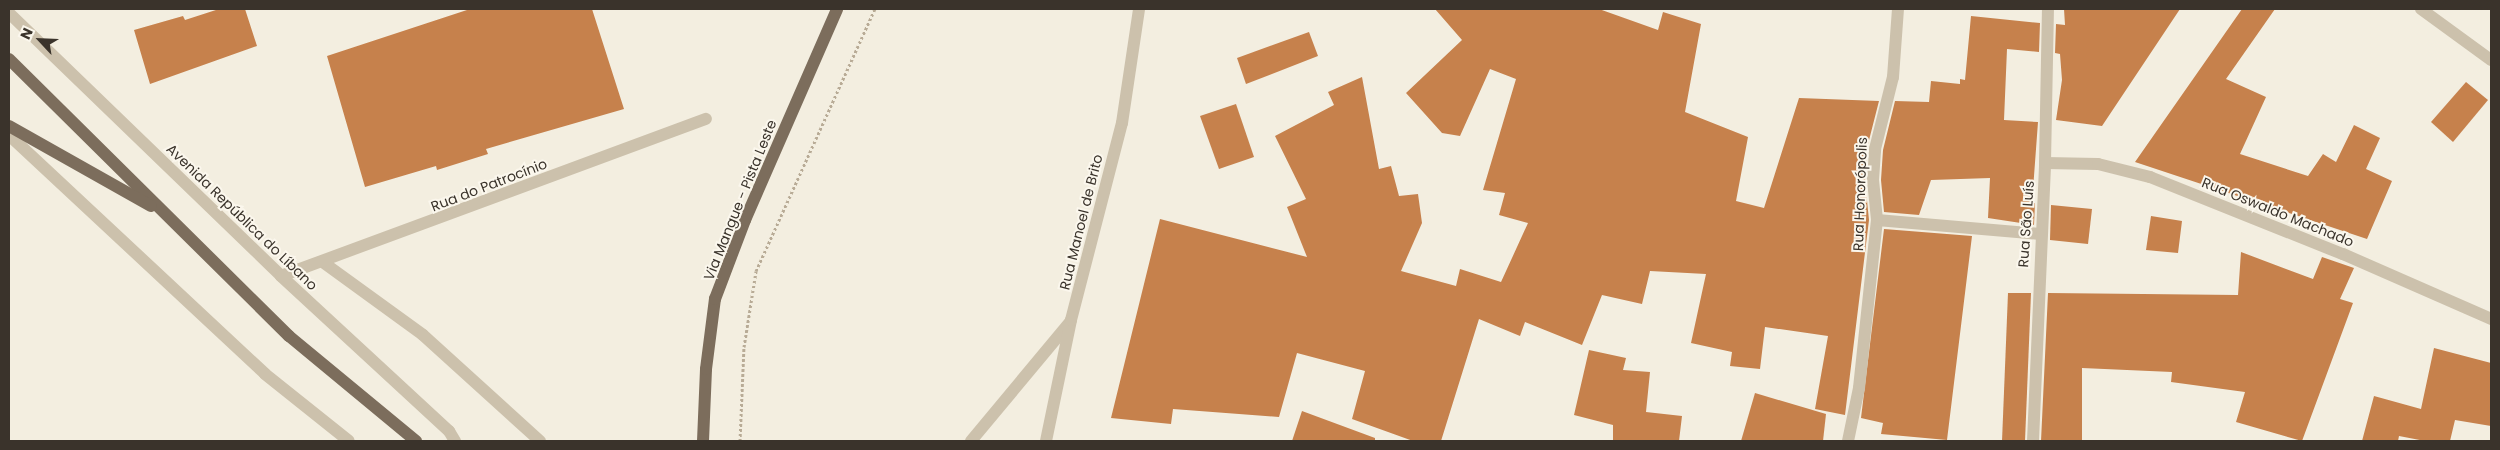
<!DOCTYPE html>
<html>
<head>
<meta charset="utf-8">
<style>
  body { margin:0 }
  #map { position:relative; width:2500px; height:450px; overflow:hidden; background:#f3eee0; font-family:Poppins,sans-serif }
  div>[style] { position:absolute }
  .building>* { inset:0; background:#c6814c }
  .path>* { height:3px; margin-top:-1.5px; transform-origin:0; background:repeating-linear-gradient(90deg,#b8ab96 0 2.5px,transparent 0 5px) }
  .minor>* { height:12px; margin:-6px; padding:0 6px; transform-origin:6px; border-radius:6px; background:#ccc1ac }
  .major>* { height:12px; margin:-6px; padding:0 6px; transform-origin:6px; border-radius:6px; background:#7c6d5c }
  span { translate:-50% -50%; white-space:nowrap; text-align:center; line-height:1.15; -webkit-text-stroke:4px #fbf7ed; paint-order:stroke }
  .street-label { font-size:14px; color:#3a332b }
  .frame { position:absolute; inset:0; border:10px solid #3a332b; pointer-events:none }
  .north { position:absolute; left:15px; top:15px; width:50px; height:50px; -webkit-text-stroke:4px #fbf7ed; paint-order:stroke; rotate:295deg; font-size:14px; font-weight:700; line-height:20px; text-align:center; color:#3a332b }
  .north::after { content:''; display:block; margin:auto; width:18px; height:22px; background:#3a332b; clip-path:polygon(50% 0,100% 100%,50% 72%,0 100%) }
</style>
</head>
<body>
<div id="map">
  <div class="building">
    <div style="clip-path:polygon(219px 9px,245px 9px,257px 46px,150px 84px,134px 30px,183px 16px,185px 20px)"></div>
    <div style="clip-path:polygon(470px 9px,592px 9px,624px 109px,486px 149px,488px 154px,437px 170px,436px 166px,365px 187px,327px 56px)"></div>
    <div style="clip-path:polygon(1435px 9px,1599px 9px,1658px 30px,1663px 12px,1701px 24px,1685px 112px,1748px 137px,1736px 201px,1764px 208px,1799px 98px,1879px 101px,1867px 148px,1865px 181px,1869px 220px,1845px 415px,1815px 409px,1828px 336px,1765px 327px,1760px 369px,1730px 366px,1732px 352px,1691px 343px,1706px 274px,1650px 271px,1642px 304px,1602px 295px,1582px 345px,1525px 322px,1520px 336px,1479px 319px,1441px 441px,1413px 441px,1352px 419px,1365px 371px,1297px 353px,1279px 417px,1173px 409px,1171px 424px,1111px 418px,1160px 219px,1307px 257px,1287px 207px,1306px 199px,1275px 136px,1334px 105px,1328px 92px,1362px 77px,1379px 169px,1391px 166px,1399px 196px,1418px 194px,1422px 223px,1401px 271px,1456px 286px,1460px 269px,1501px 282px,1528px 223px,1499px 215px,1505px 193px,1483px 190px,1516px 79px,1490px 69px,1460px 136px,1442px 133px,1406px 93px,1462px 40px)"></div>
    <div style="clip-path:polygon(2064px 9px,2180px 9px,2102px 126px,2056px 120px,2062px 80px,2060px 54px,2055px 53px,2056px 24px,2065px 25px)"></div>
    <div style="clip-path:polygon(2242px 9px,2275px 9px,2226px 79px,2266px 97px,2240px 154px,2308px 176px,2323px 154px,2336px 162px,2354px 125px,2380px 138px,2366px 169px,2392px 181px,2367px 239px,2135px 162px)"></div>
    <div style="clip-path:polygon(1971px 16px,2040px 23px,2039px 52px,2007px 49px,2004px 120px,2038px 122px,2032px 203px,2035px 203px,2034px 225px,1988px 218px,1990px 178px,1931px 180px,1919px 215px,1884px 212px,1881px 180px,1883px 150px,1895px 101px,1929px 102px,1931px 81px,1960px 84px,1960px 79px,1965px 80px)"></div>
    <div style="clip-path:polygon(1309px 32px,1318px 56px,1246px 84px,1237px 58px)"></div>
    <div style="clip-path:polygon(2466px 82px,2488px 100px,2453px 142px,2431px 122px)"></div>
    <div style="clip-path:polygon(1236px 104px,1254px 157px,1219px 169px,1200px 116px)"></div>
    <div style="clip-path:polygon(2051px 205px,2092px 209px,2088px 244px,2050px 240px)"></div>
    <div style="clip-path:polygon(2151px 216px,2182px 221px,2178px 253px,2146px 250px)"></div>
    <div style="clip-path:polygon(1884px 229px,1972px 236px,1947px 440px,1881px 434px,1883px 423px,1861px 418px)"></div>
    <div style="clip-path:polygon(2241px 252px,2313px 279px,2322px 257px,2354px 268px,2340px 299px,2353px 303px,2302px 441px,2236px 422px,2245px 392px,2171px 382px,2172px 372px,2082px 368px,2082px 441px,2041px 441px,2048px 293px,2238px 295px)"></div>
    <div style="clip-path:polygon(2008px 293px,2031px 293px,2025px 441px,2002px 441px)"></div>
    <div style="clip-path:polygon(2434px 348px,2491px 363px,2491px 426px,2455px 420px,2450px 441px,2425px 441px,2399px 436px,2398px 441px,2362px 441px,2374px 396px,2421px 409px)"></div>
    <div style="clip-path:polygon(1589px 350px,1626px 358px,1623px 370px,1650px 372px,1646px 412px,1682px 416px,1679px 441px,1613px 441px,1613px 425px,1574px 415px)"></div>
    <div style="clip-path:polygon(1755px 393px,1826px 414px,1823px 441px,1741px 441px)"></div>
    <div style="clip-path:polygon(1302px 411px,1375px 438px,1375px 441px,1292px 441px)"></div>
  </div>
  <div class="path">
    <div style="left:740px;top:441px;width:94px;rotate:-87.6deg"></div>
    <div style="left:744px;top:347px;width:77px;rotate:-81deg"></div>
    <div style="left:756px;top:271px;width:288px;rotate:-65.6deg"></div>
  </div>
  <div class="minor">
    <div style="left:2421px;top:9px;width:87px;rotate:36.1deg"></div>
    <div style="left:9px;top:13px;width:378px;rotate:44deg"></div>
    <div style="left:281px;top:276px;width:229px;rotate:42.7deg"></div>
    <div style="left:449px;top:431px;width:12px;rotate:59deg"></div>
    <div style="left:9px;top:135px;width:350px;rotate:43deg"></div>
    <div style="left:265px;top:374px;width:107px;rotate:38.6deg"></div>
    <div style="left:2045px;top:163px;width:53px;rotate:1.1deg"></div>
    <div style="left:2098px;top:164px;width:54px;rotate:14deg"></div>
    <div style="left:2150px;top:177px;width:208px;rotate:21.8deg"></div>
    <div style="left:2343px;top:254px;width:162px;rotate:23.7deg"></div>
    <div style="left:1877px;top:220px;width:164px;rotate:4.9deg"></div>
    <div style="left:324px;top:263px;width:122px;rotate:36deg"></div>
    <div style="left:423px;top:335px;width:158px;rotate:42.2deg"></div>
    <div style="left:281px;top:276px;width:453px;rotate:-20.3deg"></div>
    <div style="left:971px;top:441px;width:155px;rotate:-50.2deg"></div>
    <div style="left:1046px;top:441px;width:124px;rotate:-78.3deg"></div>
    <div style="left:1071px;top:320px;width:203px;rotate:-75.5deg"></div>
    <div style="left:1122px;top:123px;width:115px;rotate:-81.5deg"></div>
    <div style="left:1848px;top:441px;width:54px;rotate:-78.3deg"></div>
    <div style="left:1859px;top:388px;width:169px;rotate:-83.9deg"></div>
    <div style="left:1877px;top:220px;width:40px;rotate:-95.7deg"></div>
    <div style="left:1873px;top:180px;width:31px;rotate:-86deg"></div>
    <div style="left:1875px;top:149px;width:74px;rotate:-76deg"></div>
    <div style="left:1893px;top:77px;width:68px;rotate:-85.8deg"></div>
    <div style="left:2033px;top:441px;width:278px;rotate:-87.5deg"></div>
    <div style="left:2045px;top:163px;width:154px;rotate:-88.9deg"></div>
  </div>
  <div class="major">
    <div style="left:9px;top:59px;width:394px;rotate:44.7deg"></div>
    <div style="left:289px;top:336px;width:165px;rotate:39.6deg"></div>
    <div style="left:9px;top:126px;width:163px;rotate:29.4deg"></div>
    <div style="left:703px;top:441px;width:72px;rotate:-87.6deg"></div>
    <div style="left:706px;top:369px;width:71px;rotate:-82.7deg"></div>
    <div style="left:715px;top:299px;width:85px;rotate:-69.2deg"></div>
    <div style="left:745px;top:220px;width:230px;rotate:-66.4deg"></div>
  </div>
  <div class="street-label">
    <span style="left:489px;top:185px;rotate:-21deg">Rua do Patrocínio</span>
    <span style="left:1860px;top:194px;rotate:-88deg">Rua Honorópolis</span>
    <span style="left:740px;top:200px;rotate:-68deg">Via Mangue - Pista Leste</span>
    <span style="left:2278px;top:212px;rotate:22deg">Rua Oswaldo Machado</span>
    <span style="left:242px;top:217px;rotate:44deg">Avenida República do Líbano</span>
    <span style="left:1081px;top:222px;rotate:-76deg">Rua Manoel de Brito</span>
    <span style="left:2026px;top:224px;rotate:-86deg">Rua São Luís</span>
  </div>
  <div class="frame"></div>
  <div class="north">N</div>
</div>
</body>
</html>
